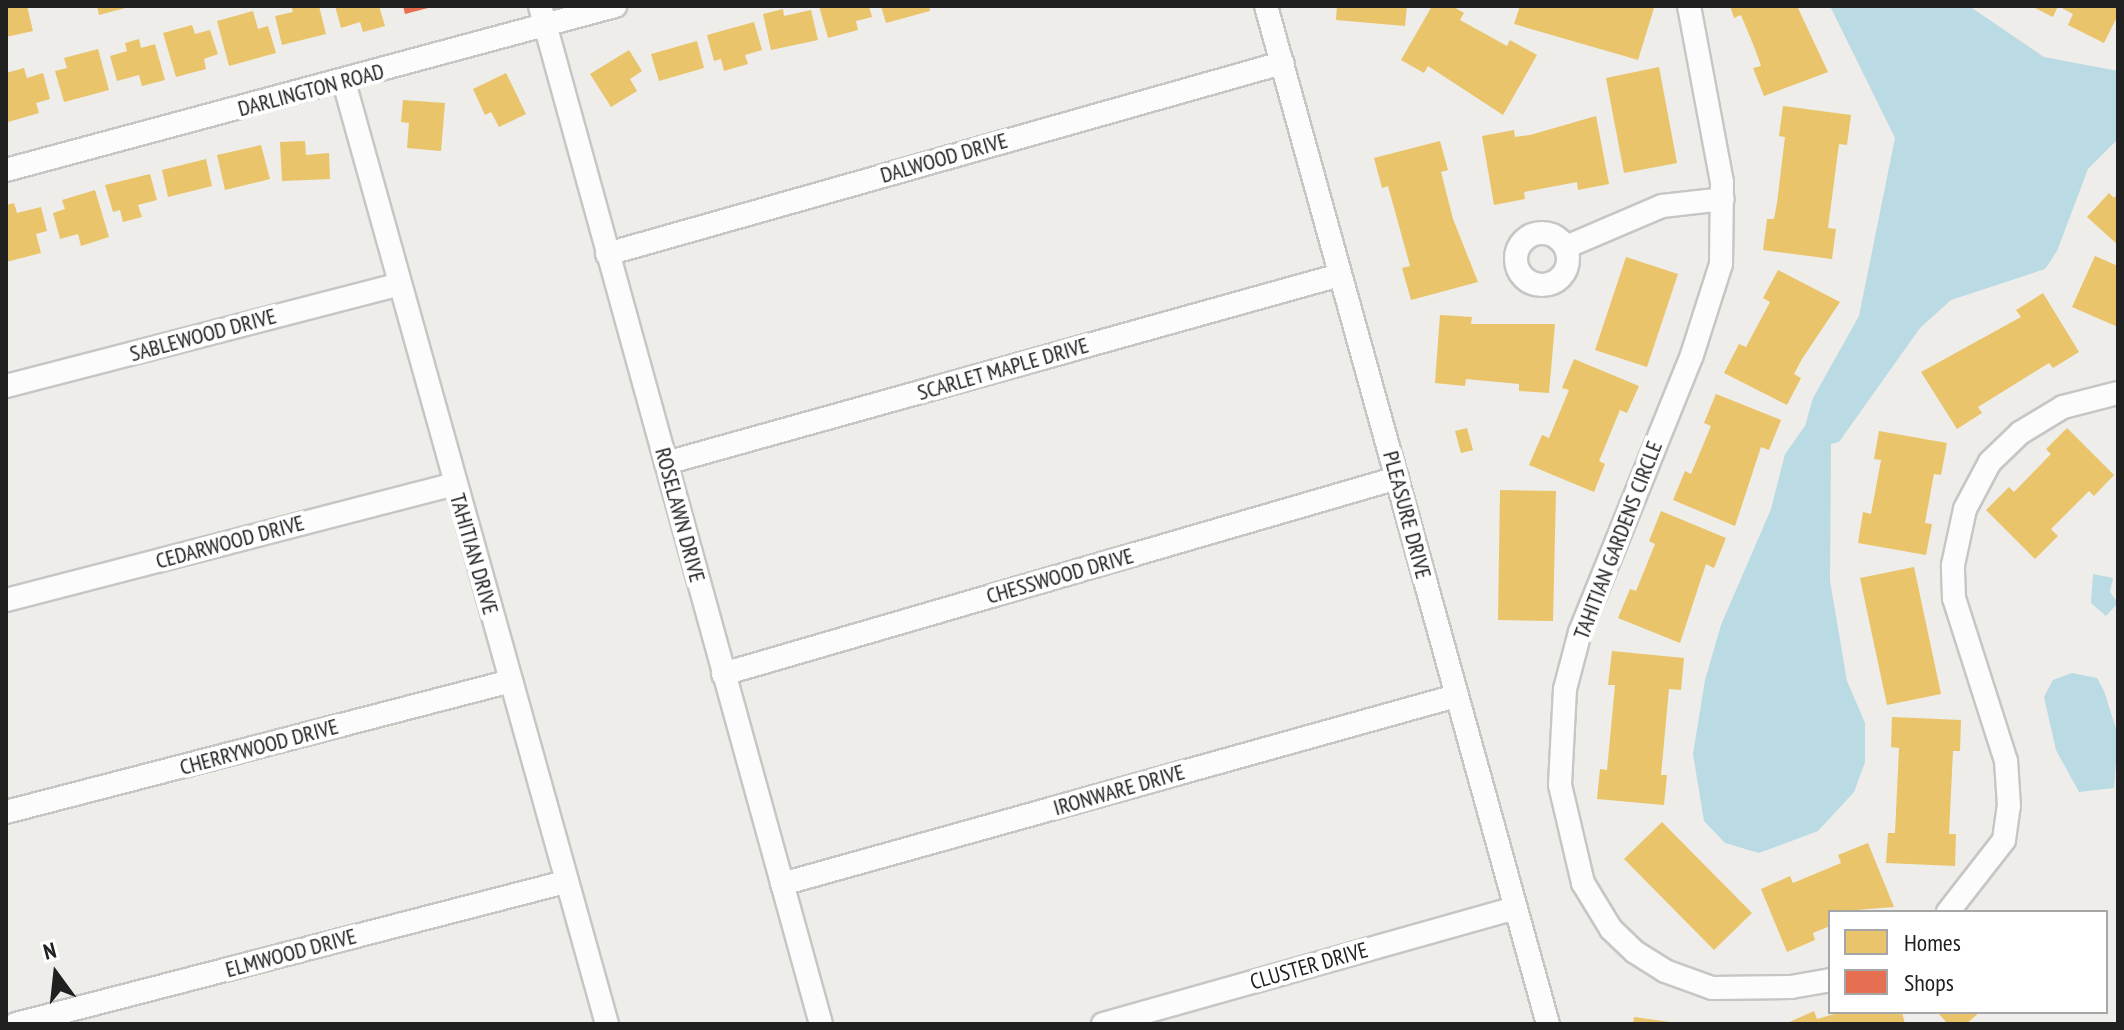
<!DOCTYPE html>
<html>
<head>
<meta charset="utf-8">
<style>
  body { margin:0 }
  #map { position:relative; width:2124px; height:1030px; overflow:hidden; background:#eeede9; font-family:"PT Sans Narrow",sans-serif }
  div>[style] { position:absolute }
  .water>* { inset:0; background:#badae4 }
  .homes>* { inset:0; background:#e9c46a }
  .shops>* { inset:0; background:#e76f51 }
  .roads { filter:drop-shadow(2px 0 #c7c6c5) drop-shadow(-2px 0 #c7c6c5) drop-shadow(0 2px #c7c6c5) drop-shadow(0 -2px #c7c6c5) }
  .minor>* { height:22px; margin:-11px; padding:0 11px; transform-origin:11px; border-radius:11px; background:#fcfcfc }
  .minor>.ring { margin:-11px; padding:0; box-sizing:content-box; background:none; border:22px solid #fcfcfc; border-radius:50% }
  span { translate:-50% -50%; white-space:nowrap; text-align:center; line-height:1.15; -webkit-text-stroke:8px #fff; paint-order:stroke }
  .street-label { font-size:22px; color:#202020 }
  .frame { position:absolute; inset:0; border:8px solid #202020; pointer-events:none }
  .legend { position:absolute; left:1828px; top:910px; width:280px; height:104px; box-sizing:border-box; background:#fff; border:2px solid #a6a6a6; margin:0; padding:10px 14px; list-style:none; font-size:24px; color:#202020 }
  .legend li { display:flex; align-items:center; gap:16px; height:40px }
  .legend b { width:40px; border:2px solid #a6a6a6 }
  .north { position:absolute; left:16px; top:934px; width:80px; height:80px; -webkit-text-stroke:6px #fff; paint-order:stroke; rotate:345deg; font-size:22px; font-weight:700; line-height:32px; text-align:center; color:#202020 }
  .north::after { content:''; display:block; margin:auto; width:28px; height:36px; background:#202020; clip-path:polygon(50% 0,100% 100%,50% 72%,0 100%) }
</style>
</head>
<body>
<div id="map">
  <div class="water">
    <div style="clip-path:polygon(1830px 6px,1969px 6px,2044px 57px,2118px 71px,2118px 139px,2088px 169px,2057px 251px,2045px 269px,1951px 300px,1920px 328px,1839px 442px,1831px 444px,1830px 581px,1847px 681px,1865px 723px,1865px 762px,1854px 792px,1818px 831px,1759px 853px,1725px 843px,1704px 821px,1693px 754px,1705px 680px,1721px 625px,1771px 509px,1785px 454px,1805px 426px,1813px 398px,1859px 316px,1895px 138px)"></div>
    <div style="clip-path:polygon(2093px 574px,2113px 578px,2110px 592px,2118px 603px,2106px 616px,2091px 603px)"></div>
    <div style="clip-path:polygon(2072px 673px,2097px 678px,2104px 691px,2118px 735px,2114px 788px,2079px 792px,2056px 750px,2044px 697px,2053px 680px)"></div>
  </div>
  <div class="homes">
    <div style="clip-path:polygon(6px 6px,27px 6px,33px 31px,6px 37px)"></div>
    <div style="clip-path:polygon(97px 6px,129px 6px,129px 7px,99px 15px)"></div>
    <div style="clip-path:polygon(291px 6px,319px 6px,326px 34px,282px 45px,275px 16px,293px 12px)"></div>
    <div style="clip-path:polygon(335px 6px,379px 6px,385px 26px,363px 32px,360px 22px,341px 28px)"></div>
    <div style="clip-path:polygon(819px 6px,869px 6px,872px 17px,856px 21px,858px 30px,828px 38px)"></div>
    <div style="clip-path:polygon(881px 6px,929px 6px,930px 11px,886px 23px)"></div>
    <div style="clip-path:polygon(1337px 6px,1407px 6px,1405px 26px,1336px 20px)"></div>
    <div style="clip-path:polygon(1432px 6px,1452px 6px,1464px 13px,1460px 20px,1507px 46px,1510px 40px,1537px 55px,1503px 115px,1428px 66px,1424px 73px,1401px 60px)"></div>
    <div style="clip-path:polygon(1520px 6px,1646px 6px,1654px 8px,1638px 60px,1514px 24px)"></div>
    <div style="clip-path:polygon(1730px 6px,1797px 6px,1828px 72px,1764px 96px,1753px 68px,1761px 66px,1755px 49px,1741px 15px,1734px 18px)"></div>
    <div style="clip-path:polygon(2031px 6px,2118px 6px,2118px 15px,2104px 43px,2068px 25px,2073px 14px,2058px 6px,2053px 17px)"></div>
    <div style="clip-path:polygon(783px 9px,784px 16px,811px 10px,818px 40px,771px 50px,763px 14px)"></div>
    <div style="clip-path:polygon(253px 11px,258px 29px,268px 26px,276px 53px,229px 66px,217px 21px)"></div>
    <div style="clip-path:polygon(754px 22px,762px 50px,745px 55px,748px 64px,724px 71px,721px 59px,714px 61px,707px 35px)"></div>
    <div style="clip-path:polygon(192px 25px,195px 34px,210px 30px,218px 54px,204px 59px,206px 69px,176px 77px,163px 33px)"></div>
    <div style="clip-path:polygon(139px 39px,141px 48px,155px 44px,165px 80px,142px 86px,139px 75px,117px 81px,110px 56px,127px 51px,125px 43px)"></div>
    <div style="clip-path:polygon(697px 41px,704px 68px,659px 81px,651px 54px)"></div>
    <div style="clip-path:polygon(98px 49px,109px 90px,64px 102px,55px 71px,67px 68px,64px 58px)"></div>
    <div style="clip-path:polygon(629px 50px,642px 71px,630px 79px,637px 91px,611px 107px,590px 74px)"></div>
    <div style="clip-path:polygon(1659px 67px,1677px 163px,1624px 173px,1606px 78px)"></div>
    <div style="clip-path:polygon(24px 68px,27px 78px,43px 73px,50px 99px,36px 103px,39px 113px,8px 122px,6px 73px)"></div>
    <div style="clip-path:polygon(506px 73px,526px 114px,499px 127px,491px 112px,485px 115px,473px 89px)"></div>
    <div style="clip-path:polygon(403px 100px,445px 103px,441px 151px,407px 148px,409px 123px,401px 122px)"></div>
    <div style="clip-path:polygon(1783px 106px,1851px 115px,1847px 145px,1839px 144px,1828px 228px,1836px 229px,1832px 259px,1763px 250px,1767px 219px,1774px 219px,1777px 203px,1785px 137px,1779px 136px)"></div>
    <div style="clip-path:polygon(1596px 116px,1609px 184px,1578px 190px,1577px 182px,1524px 192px,1525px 199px,1494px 205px,1482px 136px,1514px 130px,1515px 137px,1530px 135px)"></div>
    <div style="clip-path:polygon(305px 141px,306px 155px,329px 153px,330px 179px,282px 181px,280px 142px)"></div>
    <div style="clip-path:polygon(1440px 141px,1448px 170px,1441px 172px,1453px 219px,1478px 282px,1411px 300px,1402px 268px,1410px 266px,1388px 186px,1382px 188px,1374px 158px)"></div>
    <div style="clip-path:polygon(261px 145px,270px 179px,225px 190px,217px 155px)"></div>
    <div style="clip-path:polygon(206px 159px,212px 186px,168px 197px,162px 170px)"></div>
    <div style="clip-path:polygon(150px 174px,157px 200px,138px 205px,142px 217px,123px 222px,120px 210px,113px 212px,105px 185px)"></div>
    <div style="clip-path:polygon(95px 190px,109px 237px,81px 246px,78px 234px,60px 239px,53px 213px,65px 209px,62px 200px)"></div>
    <div style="clip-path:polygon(2109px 193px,2114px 198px,2118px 193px,2118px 245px,2087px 217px)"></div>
    <div style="clip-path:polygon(14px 203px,17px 213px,41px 207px,47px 231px,36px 234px,41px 253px,6px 262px,6px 205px)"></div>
    <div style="clip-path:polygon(2095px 256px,2118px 266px,2118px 327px,2072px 307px)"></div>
    <div style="clip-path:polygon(1626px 257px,1678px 274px,1647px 367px,1595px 350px)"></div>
    <div style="clip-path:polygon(1778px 270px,1840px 302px,1802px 359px,1794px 374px,1801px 378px,1787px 405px,1724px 373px,1739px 344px,1746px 347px,1770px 302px,1763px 298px)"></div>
    <div style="clip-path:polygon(2043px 293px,2079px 352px,2053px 368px,2049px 363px,1978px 407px,1982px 413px,1957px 429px,1921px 372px,2021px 317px,2016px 310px)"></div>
    <div style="clip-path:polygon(1440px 315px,1472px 317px,1471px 324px,1555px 324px,1549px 393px,1519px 391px,1519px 384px,1466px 379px,1465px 386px,1435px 383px)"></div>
    <div style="clip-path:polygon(1574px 359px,1639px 386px,1627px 413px,1620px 410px,1599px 461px,1605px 464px,1594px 492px,1529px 465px,1542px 435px,1549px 438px,1569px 390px,1562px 388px)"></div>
    <div style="clip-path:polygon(1716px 394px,1781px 420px,1769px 450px,1761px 447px,1735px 526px,1673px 500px,1685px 471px,1691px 474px,1711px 426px,1704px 423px)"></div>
    <div style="clip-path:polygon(1467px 428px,1473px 450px,1461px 453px,1455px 431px)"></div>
    <div style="clip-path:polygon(2067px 428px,2114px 475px,2094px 496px,2089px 491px,2051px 529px,2058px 536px,2035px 559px,1986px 510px,2009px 487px,2014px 492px,2051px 454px,2046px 449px)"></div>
    <div style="clip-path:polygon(1879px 431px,1947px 443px,1941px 475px,1934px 474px,1925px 523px,1932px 524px,1926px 555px,1858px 543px,1863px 512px,1871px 514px,1881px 460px,1874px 459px)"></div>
    <div style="clip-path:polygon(1500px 490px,1556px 491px,1553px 621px,1498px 620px)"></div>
    <div style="clip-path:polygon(1661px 511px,1726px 538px,1714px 568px,1706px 564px,1680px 643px,1618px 618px,1630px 589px,1636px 591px,1655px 544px,1649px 541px)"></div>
    <div style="clip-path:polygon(1914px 567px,1941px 694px,1887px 705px,1860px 578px)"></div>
    <div style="clip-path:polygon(1612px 651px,1684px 658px,1681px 690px,1669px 689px,1661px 775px,1667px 775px,1664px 805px,1597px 799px,1600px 769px,1607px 770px,1615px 685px,1608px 685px)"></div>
    <div style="clip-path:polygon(1892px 717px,1961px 720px,1960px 751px,1953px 751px,1949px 834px,1956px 834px,1955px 866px,1886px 863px,1888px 833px,1895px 833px,1899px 748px,1891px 747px)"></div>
    <div style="clip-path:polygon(1662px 822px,1752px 913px,1714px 950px,1624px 859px)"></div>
    <div style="clip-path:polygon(1868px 843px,1894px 907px,1830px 912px,1830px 926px,1813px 933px,1815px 940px,1787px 952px,1761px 889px,1790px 876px,1793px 883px,1841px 863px,1838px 855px)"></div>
    <div style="clip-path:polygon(1814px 1011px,1817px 1019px,1841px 1012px,1902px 1012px,1905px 1024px,1785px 1024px)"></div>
    <div style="clip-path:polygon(1937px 1012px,1980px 1012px,1966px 1024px,1948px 1024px)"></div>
    <div style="clip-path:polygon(1634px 1017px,1670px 1022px,1669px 1024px,1633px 1024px)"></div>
  </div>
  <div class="shops">
    <div style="clip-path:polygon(403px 6px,432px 6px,432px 7px,405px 14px)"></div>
  </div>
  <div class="roads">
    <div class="minor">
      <div style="left:540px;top:6px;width:1056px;rotate:74.57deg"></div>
      <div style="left:1266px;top:6px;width:1056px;rotate:74.52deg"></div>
      <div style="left:1689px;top:6px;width:179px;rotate:79.4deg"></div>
      <div style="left:1722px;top:182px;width:82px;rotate:90.7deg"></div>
      <div style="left:1721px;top:264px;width:96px;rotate:107.7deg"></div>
      <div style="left:1692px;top:355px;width:299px;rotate:112deg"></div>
      <div style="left:1580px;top:632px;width:59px;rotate:104.7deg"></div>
      <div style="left:1565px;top:689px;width:96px;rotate:93deg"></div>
      <div style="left:1560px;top:785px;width:101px;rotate:76.8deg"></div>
      <div style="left:1583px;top:883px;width:54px;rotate:58.7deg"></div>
      <div style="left:1611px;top:929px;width:33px;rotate:44deg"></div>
      <div style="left:1635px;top:952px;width:36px;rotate:32deg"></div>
      <div style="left:1665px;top:971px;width:50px;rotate:19.9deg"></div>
      <div style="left:1712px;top:988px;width:79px;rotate:-0.7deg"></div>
      <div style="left:1791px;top:987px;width:40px;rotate:-10deg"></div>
      <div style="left:344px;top:82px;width:978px;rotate:74.4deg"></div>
      <div style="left:6px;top:170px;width:631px;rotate:-15.07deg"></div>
      <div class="ring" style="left:1516px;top:233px;width:30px;height:30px"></div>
      <div style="left:1566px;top:247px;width:104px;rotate:-23.1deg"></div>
      <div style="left:1662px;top:206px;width:61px;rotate:-6.5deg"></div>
      <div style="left:607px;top:254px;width:702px;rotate:-15.8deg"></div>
      <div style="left:6px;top:386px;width:406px;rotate:-14.5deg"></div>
      <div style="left:666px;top:463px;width:700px;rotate:-15.59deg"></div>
      <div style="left:6px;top:600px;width:463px;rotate:-14.5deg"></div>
      <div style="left:723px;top:674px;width:702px;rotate:-16.21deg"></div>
      <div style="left:6px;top:812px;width:522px;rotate:-14.54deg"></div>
      <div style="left:782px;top:884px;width:700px;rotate:-15.59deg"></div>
      <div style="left:1948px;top:912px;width:91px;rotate:-52.1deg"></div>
      <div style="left:2004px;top:840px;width:34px;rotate:-82deg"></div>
      <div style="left:2009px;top:806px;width:45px;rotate:-93.8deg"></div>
      <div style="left:2006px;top:761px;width:171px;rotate:-107.7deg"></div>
      <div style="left:1954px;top:598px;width:33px;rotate:-92deg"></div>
      <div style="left:1953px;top:565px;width:57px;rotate:-77.9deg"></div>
      <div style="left:1965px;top:509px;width:53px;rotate:-62deg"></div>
      <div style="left:1990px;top:462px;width:42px;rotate:-44deg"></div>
      <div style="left:2020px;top:433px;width:50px;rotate:-31.2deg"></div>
      <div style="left:2063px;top:407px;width:57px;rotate:-14.3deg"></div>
      <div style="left:16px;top:1024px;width:567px;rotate:-14.5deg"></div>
      <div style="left:1103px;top:1024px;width:428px;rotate:-15.7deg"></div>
    </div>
  </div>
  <div class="street-label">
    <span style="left:311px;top:90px;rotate:-15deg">DARLINGTON ROAD</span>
    <span style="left:944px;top:158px;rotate:-16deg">DALWOOD DRIVE</span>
    <span style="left:203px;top:335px;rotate:-15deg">SABLEWOOD DRIVE</span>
    <span style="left:1003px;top:369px;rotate:-16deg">SCARLET MAPLE DRIVE</span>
    <span style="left:680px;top:515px;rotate:75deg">ROSELAWN DRIVE</span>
    <span style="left:1407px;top:515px;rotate:75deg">PLEASURE DRIVE</span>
    <span style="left:1618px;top:540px;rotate:-69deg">TAHITIAN GARDENS CIRCLE</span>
    <span style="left:230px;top:542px;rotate:-15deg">CEDARWOOD DRIVE</span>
    <span style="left:474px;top:554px;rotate:74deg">TAHITIAN DRIVE</span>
    <span style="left:1060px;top:576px;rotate:-16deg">CHESSWOOD DRIVE</span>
    <span style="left:259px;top:747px;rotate:-15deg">CHERRYWOOD DRIVE</span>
    <span style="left:1119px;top:790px;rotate:-16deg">IRONWARE DRIVE</span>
    <span style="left:291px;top:953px;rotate:-15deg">ELMWOOD DRIVE</span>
    <span style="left:1309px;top:966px;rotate:-16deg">CLUSTER DRIVE</span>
  </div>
  <div class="frame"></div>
  <ul class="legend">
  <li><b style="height:22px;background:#e9c46a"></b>Homes</li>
  <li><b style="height:22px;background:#e76f51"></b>Shops</li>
  </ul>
  <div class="north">N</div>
</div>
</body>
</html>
